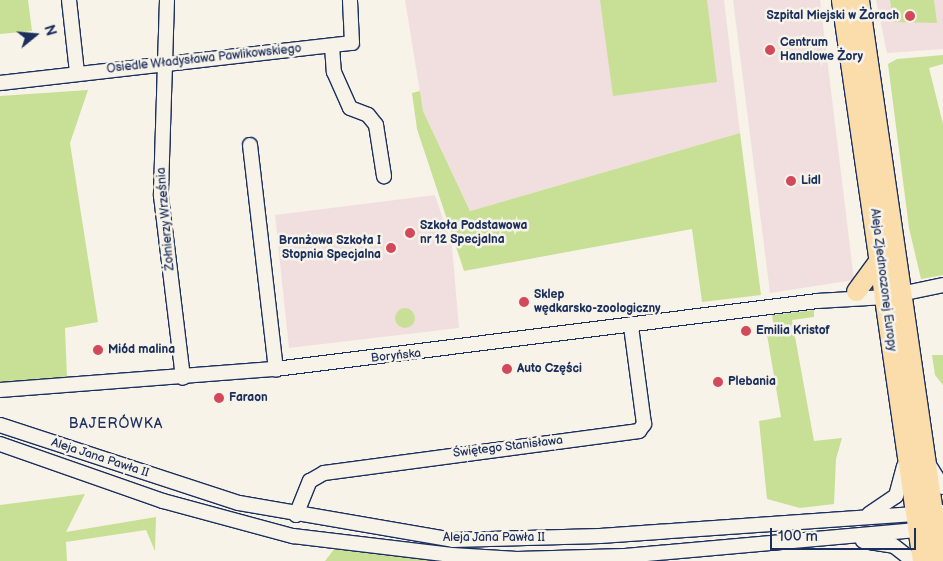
<!DOCTYPE html>
<html>
<head>
<meta charset="utf-8">
<style>
  body { margin:0 }
  #map { position:relative; width:943px; height:561px; overflow:hidden; background:#f7f3e8; font-family:"Balsamiq Sans",sans-serif }
  div>[style] { position:absolute }
  .built>* { inset:0; background:#f1dfdf }
  .green>* { inset:0; background:#c8e095 }
  .round { border-radius:50% }
  .roads { filter:drop-shadow(1px 0 #1b2f5e) drop-shadow(-1px 0 #1b2f5e) drop-shadow(0 1px #1b2f5e) drop-shadow(0 -1px #1b2f5e) }
  .minor>* { height:14px; margin:-7px; padding:0 7px; transform-origin:7px; border-radius:7px; background:#f7f3e8 }
  .major>* { height:19px; margin:-9.5px; padding:0 9.5px; transform-origin:9.5px; border-radius:9.5px; background:#fbddab }
  .dots>* { width:14px; height:14px; translate:-50% -50%; box-sizing:border-box; border:2px solid #f7f3e8; border-radius:50% }
  span { translate:-50% -50%; white-space:nowrap; text-align:center; line-height:1.15; -webkit-text-stroke:5px #f7f3e8; paint-order:stroke }
  .poi-label { font-size:12px; color:#1b2f5e; font-weight:700 }
  .right { translate:-100% -50%; text-align:right }
  .left { translate:0 -50%; text-align:left }
  .street-label { font-size:12px; color:#1b2f5e }
  .neighbourhood-label { font-size:14px; color:#1b2f5e; letter-spacing:1px }
  .north { position:absolute; left:10px; top:10px; width:50px; height:50px; -webkit-text-stroke:4px #f7f3e8; paint-order:stroke; rotate:73deg; font-size:14px; font-weight:700; line-height:20px; text-align:center; color:#1b2f5e }
  .north::after { content:''; display:block; margin:auto; width:18px; height:22px; background:#1b2f5e; clip-path:polygon(50% 0,100% 100%,50% 72%,0 100%) }
  .scale { position:absolute; left:770px; top:528px; width:146px; height:22px; box-sizing:border-box; border:2px solid #1b2f5e; border-top:0; padding-left:6px; font-size:15px; line-height:18px; white-space:nowrap; color:#1b2f5e; -webkit-text-stroke:4px #f7f3e8; paint-order:stroke }
</style>
</head>
<body>
<div id="map">
  <div class="built">
    <div style="clip-path:polygon(405px 0,724px 0,740px 133px,470px 211px,423px 111px)"></div>
    <div style="clip-path:polygon(733px 0,820px 0,854px 280px,770px 293px)"></div>
    <div style="clip-path:polygon(876px 0,943px 0,943px 49px,887px 53px)"></div>
    <div style="clip-path:polygon(435px 195px,452px 246px,459px 328px,289px 348px,275px 215px)"></div>
  </div>
  <div class="green">
    <div style="clip-path:polygon(0 0,28px 0,32px 31px,0 34px)"></div>
    <div style="clip-path:polygon(600px 0,707px 0,717px 82px,613px 96px)"></div>
    <div style="clip-path:polygon(890px 0,934px 0,937px 23px,893px 22px)"></div>
    <div style="clip-path:polygon(943px 55px,943px 64px,929px 68px,943px 124px,943px 275px,921px 279px,909px 228px,888px 64px,897px 59px)"></div>
    <div style="clip-path:polygon(88px 90px,70px 143px,98px 322px,65px 328px,67px 378px,0 385px,0 96px)"></div>
    <div style="clip-path:polygon(420px 91px,423px 111px,470px 211px,740px 133px,761px 295px,702px 302px,692px 229px,464px 271px,417px 129px,412px 93px)"></div>
    <div class="round" style="left:395px;top:308px;width:20px;height:20px"></div>
    <div style="clip-path:polygon(814px 310px,814px 317px,792px 320px,814px 441px,842px 438px,836px 459px,834px 504px,800px 508px,767px 499px,759px 421px,781px 417px,766px 329px,774px 328px,772px 315px)"></div>
    <div style="clip-path:polygon(932px 355px,943px 355px,943px 385px,935px 375px)"></div>
    <div style="clip-path:polygon(85px 494px,66px 532px,156px 517px,155px 551px,146px 530px,66px 542px,67px 561px,0 561px,0 505px)"></div>
    <div style="clip-path:polygon(345px 535px,459px 552px,463px 561px,325px 561px)"></div>
  </div>
  <div class="roads">
    <div class="minor">
      <div style="left:69px;top:0;width:73px;rotate:83.7deg"></div>
      <div style="left:167px;top:0;width:196px;rotate:91.8deg"></div>
      <div style="left:161px;top:196px;width:183px;rotate:83.1deg"></div>
      <div style="left:332px;top:46px;width:26px;rotate:86deg"></div>
      <div style="left:334px;top:72px;width:39px;rotate:66deg"></div>
      <div style="left:350px;top:108px;width:19px;rotate:21deg"></div>
      <div style="left:368px;top:115px;width:13px;rotate:51deg"></div>
      <div style="left:376px;top:125px;width:52px;rotate:81.1deg"></div>
      <div style="left:0;top:83px;width:354px;rotate:-6.5deg"></div>
      <div style="left:352px;top:43px;width:43px;rotate:-92.7deg"></div>
      <div style="left:250px;top:145px;width:226px;rotate:83.4deg"></div>
      <div style="left:817px;top:301px;width:69px;rotate:-3.3deg"></div>
      <div style="left:886px;top:297px;width:58px;rotate:-11.9deg"></div>
      <div style="left:0;top:390px;width:277px;rotate:-4.4deg"></div>
      <div style="left:276px;top:369px;width:545px;rotate:-7.16deg"></div>
      <div style="left:0;top:425px;width:251px;rotate:18.1deg"></div>
      <div style="left:239px;top:503px;width:217px;rotate:9.8deg"></div>
      <div style="left:453px;top:540px;width:147px;rotate:-1.6deg"></div>
      <div style="left:600px;top:536px;width:344px;rotate:-4deg"></div>
      <div style="left:0;top:444px;width:173px;rotate:19.3deg"></div>
      <div style="left:163px;top:501px;width:135px;rotate:15.1deg"></div>
      <div style="left:293px;top:536px;width:160px;rotate:6.8deg"></div>
      <div style="left:452px;top:555px;width:65px;rotate:3.5deg"></div>
      <div style="left:517px;top:559px;width:108px;rotate:-1.6deg"></div>
      <div style="left:625px;top:556px;width:301px;rotate:-5.1deg"></div>
      <div style="left:929px;top:465px;width:26px;rotate:58deg"></div>
      <div style="left:869px;top:514px;width:32px;rotate:-34deg"></div>
      <div style="left:896px;top:496px;width:31px;rotate:-75deg"></div>
      <div style="left:296px;top:515px;width:37px;rotate:-68deg"></div>
      <div style="left:310px;top:481px;width:16px;rotate:-30deg"></div>
      <div style="left:324px;top:473px;width:318px;rotate:-7.6deg"></div>
      <div style="left:639px;top:431px;width:9px;rotate:-54deg"></div>
      <div style="left:644px;top:424px;width:99px;rotate:-97.6deg"></div>
      <div style="left:863px;top:541px;width:31px;rotate:9deg"></div>
      <div style="left:894px;top:546px;width:24px;rotate:38deg"></div>
    </div>
    <div class="major">
      <div style="left:841px;top:0;width:567px;rotate:81.78deg"></div>
      <div style="left:859px;top:0;width:567px;rotate:81.78deg"></div>
      <div style="left:856px;top:291px;width:42px;rotate:-53.7deg"></div>
    </div>
  </div>
  <div class="dots">
    <div style="left:910px;top:16px;background:#d1495b"></div>
    <div style="left:770px;top:50px;background:#d1495b"></div>
    <div style="left:791px;top:181px;background:#d1495b"></div>
    <div style="left:410px;top:233px;background:#d1495b"></div>
    <div style="left:391px;top:248px;background:#d1495b"></div>
    <div style="left:524px;top:302px;background:#d1495b"></div>
    <div style="left:746px;top:331px;background:#d1495b"></div>
    <div style="left:98px;top:350px;background:#d1495b"></div>
    <div style="left:507px;top:369px;background:#d1495b"></div>
    <div style="left:718px;top:382px;background:#d1495b"></div>
    <div style="left:219px;top:398px;background:#d1495b"></div>
  </div>
  <div class="poi-label">
    <span class="right" style="left:899px;top:16px">Szpital Miejski w Żorach</span>
    <span class="left" style="left:780px;top:50px">Centrum<br>Handlowe Żory</span>
    <span class="left" style="left:801px;top:181px">Lidl</span>
    <span class="left" style="left:420px;top:233px">Szkoła Podstawowa<br>nr 12 Specjalna</span>
    <span class="right" style="left:381px;top:248px">Branżowa Szkoła I<br>Stopnia Specjalna</span>
    <span class="left" style="left:534px;top:302px">Sklep<br>wędkarsko-zoologiczny</span>
    <span class="left" style="left:756px;top:331px">Emilia Kristof</span>
    <span class="left" style="left:108px;top:350px">Miód malina</span>
    <span class="left" style="left:517px;top:369px">Auto Części</span>
    <span class="left" style="left:728px;top:382px">Plebania</span>
    <span class="left" style="left:229px;top:398px">Faraon</span>
  </div>
  <div class="street-label">
    <span style="left:204px;top:59px;rotate:-6deg">Osiedle Władysława Pawlikowskiego</span>
    <span style="left:166px;top:219px;rotate:-95deg">Żołnierzy Września</span>
    <span style="left:883px;top:280px;rotate:83deg">Aleja Zjednoczonej Europy</span>
    <span style="left:396px;top:356px;rotate:-6deg">Boryńska</span>
    <span style="left:508px;top:447px;rotate:-7deg">Świętego Stanisława</span>
    <span style="left:100px;top:458px;rotate:18deg">Aleja Jana Pawła II</span>
    <span style="left:494px;top:538px">Aleja Jana Pawła II</span>
  </div>
  <div class="neighbourhood-label">
    <span style="left:116px;top:424px">BAJERÓWKA</span>
  </div>
  <div class="north">N</div>
  <div class="scale">100 m</div>
</div>
</body>
</html>
